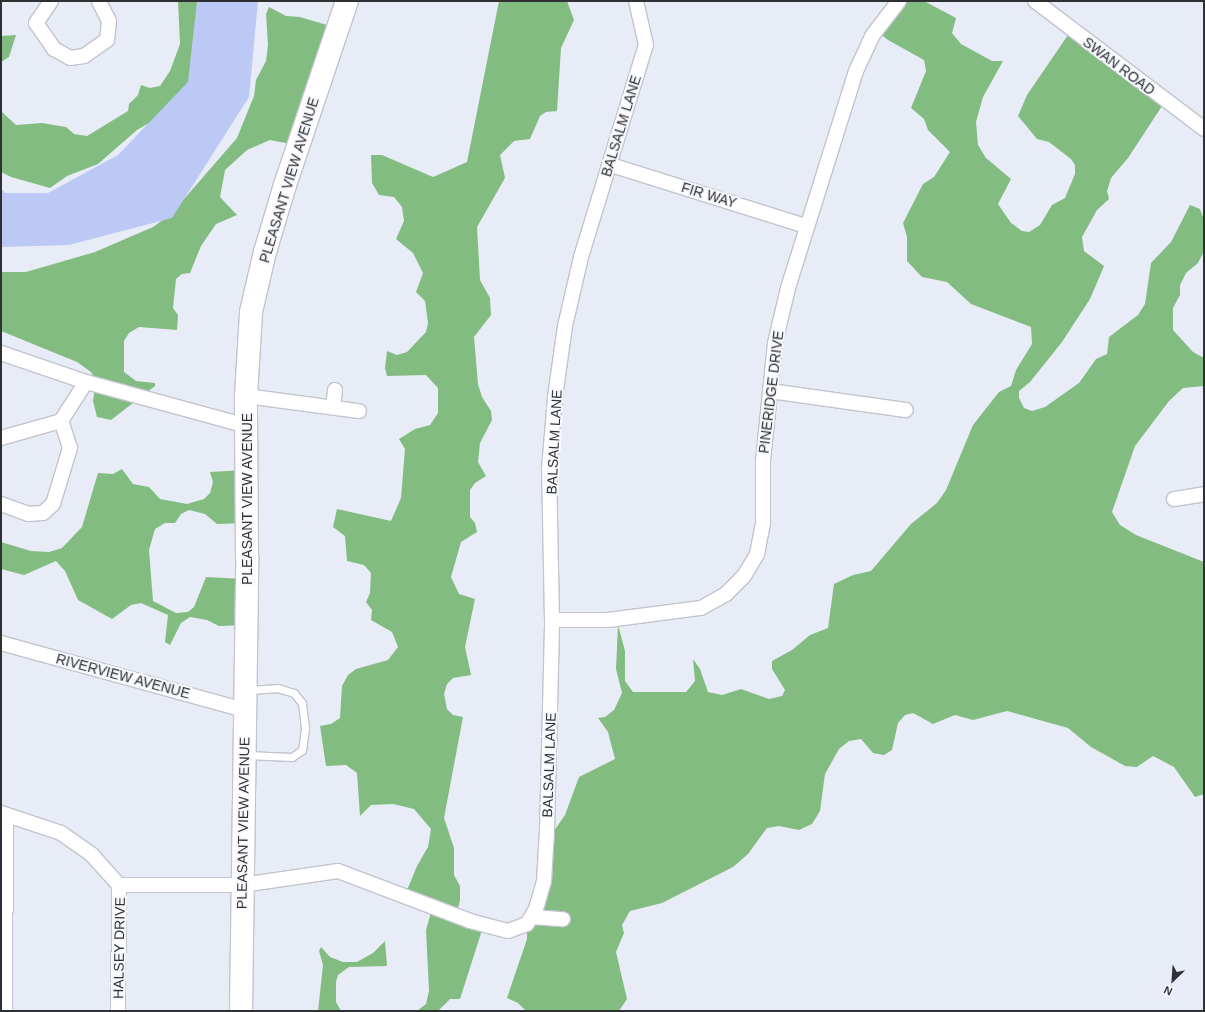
<!DOCTYPE html>
<html>
<head>
<meta charset="utf-8">
<style>
  body { margin:0 }
  #map { position:relative; width:1205px; height:1012px; overflow:hidden; background:#e8ecf7; font-family:Helvetica,sans-serif }
  div>[style] { position:absolute }
  .forest>* { inset:0; background:#83bc80 }
  .water>* { inset:0; background:#bcc9f5 }
  .roads { filter:drop-shadow(1px 0 #c1c4cf) drop-shadow(-1px 0 #c1c4cf) drop-shadow(0 1px #c1c4cf) drop-shadow(0 -1px #c1c4cf) }
  .lane>* { height:7px; margin:-3.5px; padding:0 3.5px; transform-origin:3.5px; border-radius:3.5px; background:#fff }
  .street>* { height:14px; margin:-7px; padding:0 7px; transform-origin:7px; border-radius:7px; background:#fff }
  .primary>* { height:22px; margin:-11px; padding:0 11px; transform-origin:11px; border-radius:11px; background:#fff }
  span { translate:-50% -50%; white-space:nowrap; text-align:center; line-height:1.15; -webkit-text-stroke:4px #f8f9fe; paint-order:stroke }
  .street-label { font-size:14px; color:#2e3034 }
  .frame { position:absolute; inset:0; border:2px solid #2e3034; pointer-events:none }
  .north { position:absolute; left:1153px; top:960px; width:40px; height:40px; -webkit-text-stroke:3px #f8f9fe; paint-order:stroke; rotate:205deg; font-size:11px; font-weight:700; line-height:16px; text-align:center; color:#2e3034 }
  .north::after { content:''; display:block; margin:auto; width:14px; height:18px; background:#2e3034; clip-path:polygon(50% 0,100% 100%,50% 72%,0 100%) }
</style>
</head>
<body>
<div id="map">
  <div class="forest">
    <div style="clip-path:polygon(178px 1px,198px 1px,201px 27px,190px 86px,154px 120px,137px 130px,98px 164px,67px 176px,50px 188px,11px 177px,1px 172px,1px 111px,16px 125px,42px 123px,66px 127px,74px 134px,87px 136px,128px 111px,129px 104px,138px 95px,141px 85px,150px 88px,160px 86px,170px 71px,180px 44px)"></div>
    <div style="clip-path:polygon(499px 1px,567px 1px,574px 20px,561px 48px,557px 111px,546px 112px,540px 116px,530px 139px,514px 141px,500px 155px,505px 178px,477px 227px,480px 280px,490px 298px,491px 315px,474px 337px,478px 384px,482px 397px,491px 411px,492px 420px,480px 443px,478px 462px,486px 476px,475px 483px,470px 490px,470px 517px,475px 523px,477px 532px,461px 542px,451px 577px,459px 594px,475px 599px,465px 647px,471px 675px,453px 678px,447px 684px,444px 694px,447px 709px,453px 715px,463px 717px,444px 818px,454px 848px,454px 875px,460px 886px,460px 900px,456px 917px,483px 927px,460px 999px,450px 999px,438px 1011px,417px 1011px,426px 1004px,429px 991px,426px 930px,432px 909px,405px 895px,417px 866px,428px 847px,431px 829px,414px 809px,393px 804px,371px 805px,360px 816px,357px 773px,346px 765px,326px 766px,320px 726px,331px 724px,340px 718px,342px 686px,348px 675px,356px 669px,388px 660px,398px 647px,392px 632px,371px 620px,372px 610px,366px 602px,370px 593px,371px 573px,364px 565px,347px 561px,345px 536px,333px 527px,337px 509px,391px 521px,401px 498px,405px 449px,399px 439px,415px 429px,430px 425px,438px 413px,438px 388px,426px 375px,387px 376px,385px 368px,387px 351px,397px 355px,407px 352px,426px 332px,428px 323px,425px 301px,416px 292px,423px 273px,413px 253px,396px 239px,404px 221px,402px 207px,394px 197px,379px 195px,372px 183px,371px 155px,382px 155px,433px 177px,467px 162px)"></div>
    <div style="clip-path:polygon(900px 1px,924px 1px,956px 18px,952px 33px,961px 44px,992px 61px,1003px 61px,983px 97px,976px 122px,978px 145px,986px 158px,1011px 179px,998px 204px,1011px 223px,1022px 231px,1029px 232px,1040px 225px,1052px 205px,1065px 198px,1075px 174px,1075px 165px,1071px 159px,1049px 142px,1037px 139px,1018px 116px,1027px 95px,1070px 32px,1164px 103px,1128px 158px,1111px 178px,1107px 191px,1109px 199px,1097px 210px,1082px 237px,1084px 251px,1104px 266px,1090px 299px,1062px 342px,1030px 382px,1019px 391px,1019px 398px,1024px 408px,1032px 411px,1045px 407px,1079px 383px,1096px 359px,1107px 354px,1109px 337px,1138px 315px,1145px 304px,1151px 263px,1171px 242px,1190px 205px,1200px 209px,1204px 220px,1204px 251px,1198px 263px,1186px 273px,1180px 285px,1180px 295px,1173px 308px,1173px 330px,1193px 352px,1204px 358px,1204px 386px,1183px 388px,1169px 401px,1135px 446px,1112px 512px,1120px 525px,1136px 535px,1204px 562px,1204px 794px,1195px 797px,1174px 767px,1153px 756px,1137px 767px,1125px 766px,1091px 747px,1068px 728px,1007px 711px,973px 720px,955px 715px,933px 724px,913px 713px,905px 715px,898px 723px,892px 750px,884px 755px,873px 753px,861px 739px,849px 741px,839px 749px,825px 774px,820px 811px,812px 824px,799px 830px,779px 826px,767px 828px,748px 854px,733px 867px,662px 903px,630px 911px,622px 925px,624px 933px,616px 952px,627px 999px,619px 1011px,526px 1011px,518px 1003px,507px 998px,527px 939px,527px 928px,549px 838px,565px 815px,579px 777px,615px 759px,608px 732px,598px 718px,605px 717px,614px 710px,622px 693px,616px 669px,618px 625px,625px 651px,625px 681px,633px 692px,686px 692px,695px 681px,693px 659px,700px 669px,708px 692px,722px 695px,741px 689px,769px 699px,782px 696px,785px 690px,772px 669px,772px 661px,792px 650px,810px 635px,828px 628px,834px 584px,853px 575px,871px 571px,911px 524px,937px 503px,946px 490px,973px 425px,999px 392px,1011px 386px,1016px 370px,1032px 344px,1031px 327px,971px 304px,947px 282px,922px 277px,907px 261px,907px 237px,903px 223px,923px 184px,934px 177px,950px 152px,928px 130px,924px 119px,911px 108px,926px 71px,924px 60px,888px 40px,878px 32px)"></div>
    <div style="clip-path:polygon(269px 7px,286px 16px,300px 17px,337px 28px,301px 146px,270px 140px,247px 150px,225px 170px,220px 197px,237px 215px,216px 224px,201px 246px,190px 273px,182px 274px,176px 279px,173px 308px,178px 315px,177px 330px,139px 327px,129px 333px,124px 341px,124px 372px,136px 381px,155px 383px,155px 386px,111px 420px,97px 417px,93px 401px,96px 381px,91px 372px,77px 362px,1px 331px,1px 272px,26px 272px,95px 252px,153px 227px,171px 214px,237px 138px,254px 96px,256px 80px,266px 61px,268px 45px,266px 14px)"></div>
    <div style="clip-path:polygon(16px 35px,9px 57px,1px 62px,1px 36px)"></div>
    <div style="clip-path:polygon(122px 469px,133px 484px,149px 487px,160px 499px,187px 504px,204px 499px,210px 493px,213px 482px,210px 472px,246px 470px,246px 523px,217px 524px,205px 514px,189px 510px,181px 514px,175px 523px,165px 523px,155px 529px,149px 550px,153px 601px,176px 613px,188px 612px,194px 607px,206px 577px,245px 579px,246px 625px,219px 626px,207px 620px,190px 617px,181px 623px,170px 645px,165px 642px,168px 615px,141px 603px,131px 605px,112px 619px,78px 600px,65px 571px,56px 561px,24px 575px,1px 569px,1px 542px,31px 551px,49px 552px,62px 548px,82px 527px,98px 473px,113px 474px)"></div>
    <div style="clip-path:polygon(385px 941px,387px 966px,349px 967px,338px 975px,336px 982px,336px 1002px,341px 1011px,318px 1011px,323px 965px,319px 951px,321px 947px,330px 957px,343px 962px,357px 962px,373px 953px)"></div>
  </div>
  <div class="water">
    <div style="clip-path:polygon(197px 1px,258px 1px,249px 97px,172px 218px,69px 245px,1px 247px,1px 189px,5px 193px,48px 193px,118px 155px,188px 82px)"></div>
  </div>
  <div class="roads">
    <div class="lane">
      <div style="left:246px;top:755px;width:46px;rotate:2.5deg"></div>
      <div style="left:292px;top:757px;width:12px;rotate:-35deg"></div>
      <div style="left:302px;top:750px;width:22px;rotate:-82deg"></div>
      <div style="left:305px;top:728px;width:25px;rotate:-97deg"></div>
      <div style="left:302px;top:703px;width:13px;rotate:-129deg"></div>
      <div style="left:294px;top:693px;width:17px;rotate:-163deg"></div>
      <div style="left:278px;top:688px;width:31px;rotate:176deg"></div>
    </div>
    <div class="street">
      <div style="left:51px;top:1px;width:27px;rotate:124deg"></div>
      <div style="left:36px;top:23px;width:32px;rotate:55deg"></div>
      <div style="left:54px;top:49px;width:18px;rotate:29deg"></div>
      <div style="left:70px;top:58px;width:14px;rotate:-8deg"></div>
      <div style="left:84px;top:56px;width:28px;rotate:-35deg"></div>
      <div style="left:107px;top:40px;width:19px;rotate:-84deg"></div>
      <div style="left:109px;top:21px;width:22px;rotate:-117deg"></div>
      <div style="left:1035px;top:1px;width:212px;rotate:37.1deg"></div>
      <div style="left:611px;top:165px;width:204px;rotate:17.4deg"></div>
      <div style="left:1px;top:353px;width:90px;rotate:18.8deg"></div>
      <div style="left:86px;top:382px;width:167px;rotate:15.3deg"></div>
      <div style="left:770px;top:391px;width:137px;rotate:8deg"></div>
      <div style="left:246px;top:396px;width:114px;rotate:7.6deg"></div>
      <div style="left:333px;top:407px;width:17px;rotate:-83deg"></div>
      <div style="left:1px;top:438px;width:62px;rotate:-15.8deg"></div>
      <div style="left:61px;top:421px;width:46px;rotate:-57.3deg"></div>
      <div style="left:1174px;top:499px;width:30px;rotate:-9deg"></div>
      <div style="left:1px;top:504px;width:29px;rotate:20deg"></div>
      <div style="left:28px;top:514px;width:15px;rotate:-4deg"></div>
      <div style="left:43px;top:513px;width:13px;rotate:-42deg"></div>
      <div style="left:53px;top:504px;width:59px;rotate:-73.1deg"></div>
      <div style="left:70px;top:448px;width:28px;rotate:-108deg"></div>
      <div style="left:552px;top:620px;width:56px"></div>
      <div style="left:608px;top:620px;width:94px;rotate:-7.4deg"></div>
      <div style="left:701px;top:608px;width:29px;rotate:-29deg"></div>
      <div style="left:726px;top:594px;width:25px;rotate:-45deg"></div>
      <div style="left:744px;top:576px;width:26px;rotate:-59deg"></div>
      <div style="left:757px;top:554px;width:33px;rotate:-79deg"></div>
      <div style="left:763px;top:522px;width:61px;rotate:-90deg"></div>
      <div style="left:763px;top:461px;width:119px;rotate:-84.2deg"></div>
      <div style="left:775px;top:343px;width:57px;rotate:-76.7deg"></div>
      <div style="left:788px;top:288px;width:227px;rotate:-72.6deg"></div>
      <div style="left:856px;top:71px;width:38px;rotate:-65deg"></div>
      <div style="left:872px;top:36px;width:44px;rotate:-52.4deg"></div>
      <div style="left:1px;top:643px;width:253px;rotate:15.4deg"></div>
      <div style="left:1px;top:813px;width:63px;rotate:18.4deg"></div>
      <div style="left:61px;top:833px;width:38px;rotate:35deg"></div>
      <div style="left:92px;top:855px;width:40px;rotate:48deg"></div>
      <div style="left:119px;top:885px;width:123px"></div>
      <div style="left:242px;top:885px;width:97px;rotate:-8.3deg"></div>
      <div style="left:338px;top:871px;width:141px;rotate:20.7deg"></div>
      <div style="left:470px;top:921px;width:39px;rotate:15deg"></div>
      <div style="left:508px;top:931px;width:20px;rotate:-20deg"></div>
      <div style="left:527px;top:924px;width:17px;rotate:-59deg"></div>
      <div style="left:536px;top:909px;width:29px;rotate:-74deg"></div>
      <div style="left:544px;top:881px;width:50px;rotate:-86.6deg"></div>
      <div style="left:547px;top:831px;width:211px;rotate:-88.6deg"></div>
      <div style="left:552px;top:620px;width:151px;rotate:-91.1deg"></div>
      <div style="left:549px;top:469px;width:72px;rotate:-85.2deg"></div>
      <div style="left:555px;top:397px;width:72px;rotate:-82deg"></div>
      <div style="left:565px;top:326px;width:71px;rotate:-76.9deg"></div>
      <div style="left:581px;top:257px;width:222px;rotate:-73deg"></div>
      <div style="left:646px;top:45px;width:45px;rotate:-102.8deg"></div>
      <div style="left:532px;top:917px;width:31px;rotate:4deg"></div>
      <div style="left:5px;top:1011px;width:196px;rotate:-89.7deg"></div>
      <div style="left:118px;top:1011px;width:126px;rotate:-89.5deg"></div>
    </div>
    <div class="primary">
      <div style="left:241px;top:1011px;width:455px;rotate:-89.2deg"></div>
      <div style="left:247px;top:556px;width:160px;rotate:-90.4deg"></div>
      <div style="left:246px;top:396px;width:84px;rotate:-86.6deg"></div>
      <div style="left:251px;top:312px;width:62px;rotate:-76.9deg"></div>
      <div style="left:265px;top:252px;width:70px;rotate:-73.4deg"></div>
      <div style="left:285px;top:185px;width:194px;rotate:-71.4deg"></div>
    </div>
  </div>
  <div class="street-label">
    <span style="left:1119px;top:66px;rotate:37deg">SWAN ROAD</span>
    <span style="left:621px;top:126px;rotate:-73deg">BALSALM LANE</span>
    <span style="left:289px;top:180px;rotate:-73deg">PLEASANT VIEW AVENUE</span>
    <span style="left:709px;top:195px;rotate:17deg">FIR WAY</span>
    <span style="left:771px;top:392px;rotate:-83deg">PINERIDGE DRIVE</span>
    <span style="left:554px;top:442px;rotate:-87deg">BALSALM LANE</span>
    <span style="left:247px;top:499px;rotate:-90deg">PLEASANT VIEW AVENUE</span>
    <span style="left:123px;top:676px;rotate:15deg">RIVERVIEW AVENUE</span>
    <span style="left:549px;top:765px;rotate:-88deg">BALSALM LANE</span>
    <span style="left:243px;top:823px;rotate:-89deg">PLEASANT VIEW AVENUE</span>
    <span style="left:119px;top:948px;rotate:-89deg">HALSEY DRIVE</span>
  </div>
  <div class="frame"></div>
  <div class="north">N</div>
</div>
</body>
</html>
